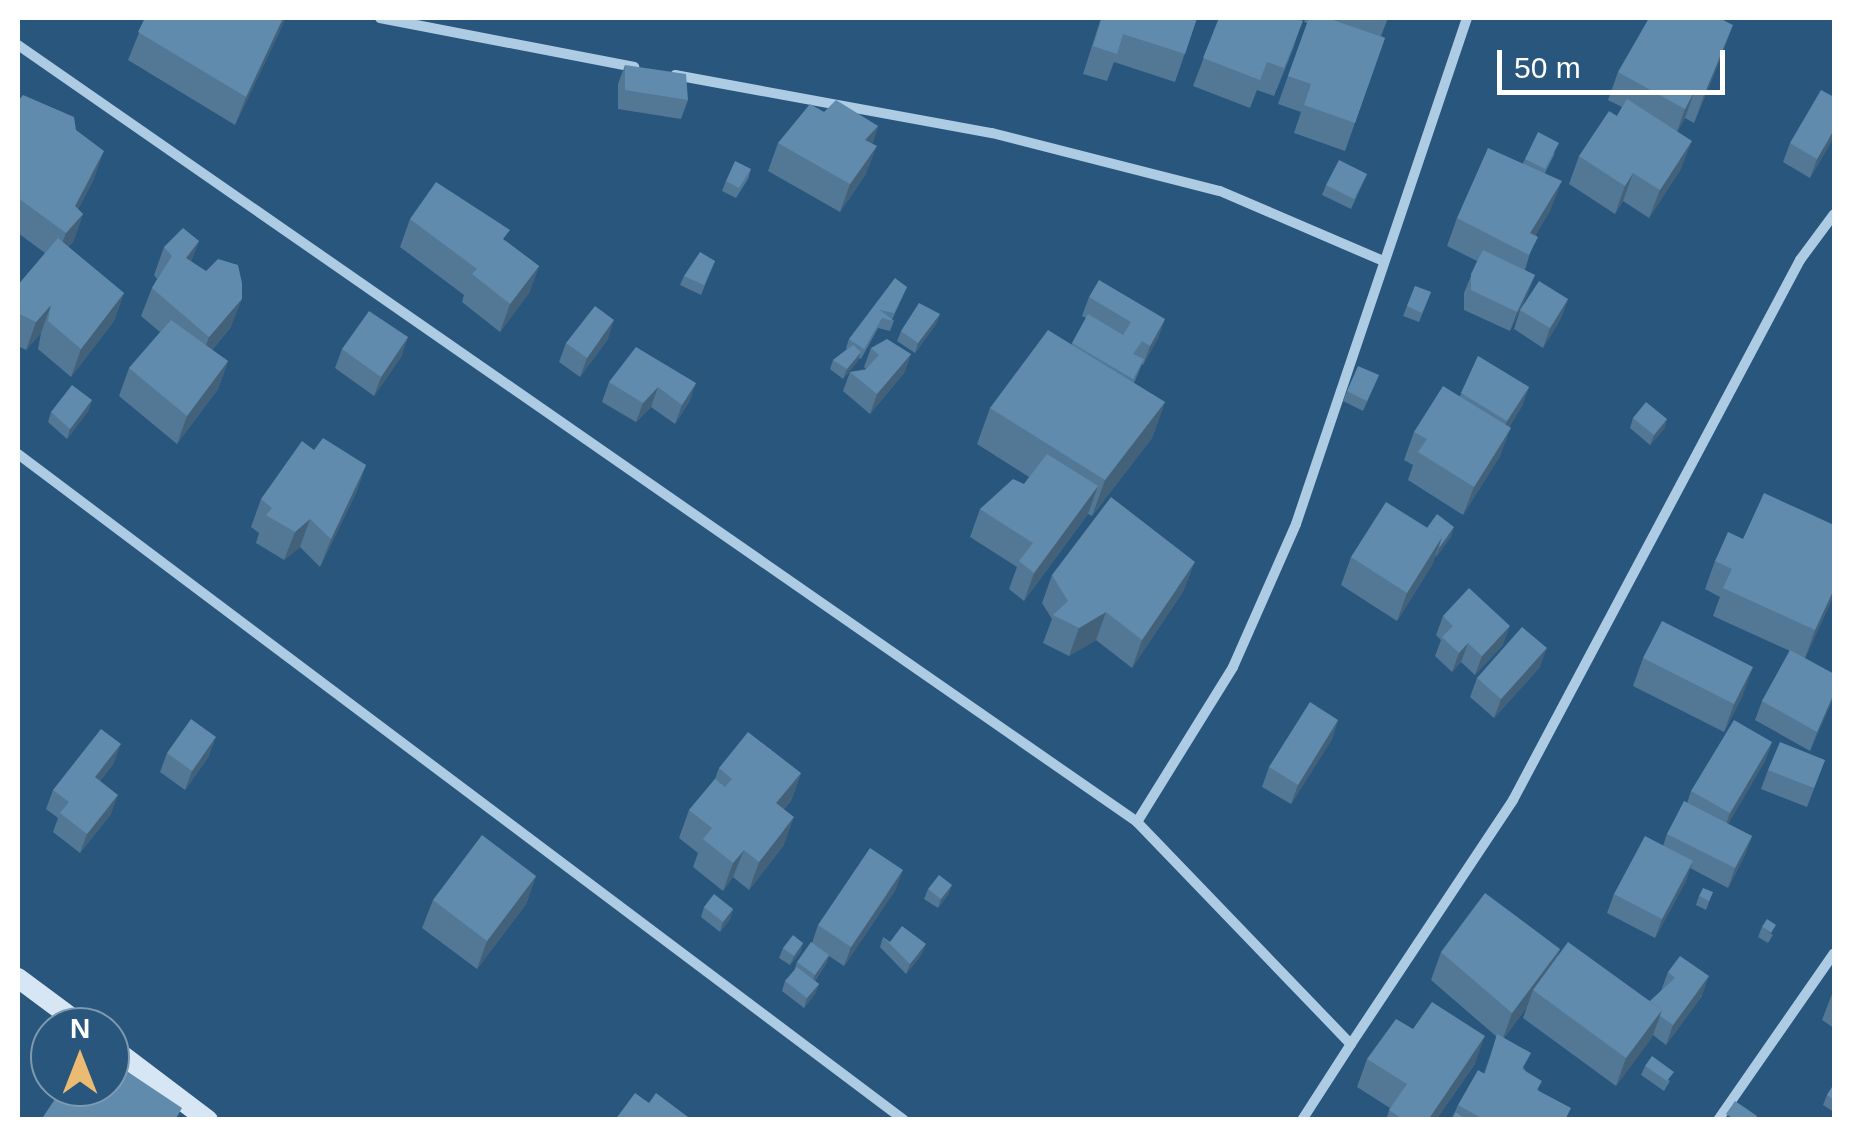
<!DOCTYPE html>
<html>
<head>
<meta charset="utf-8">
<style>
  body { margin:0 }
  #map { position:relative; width:1852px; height:1137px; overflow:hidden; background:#28567c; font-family:Helvetica,sans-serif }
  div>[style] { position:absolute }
  .street>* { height:10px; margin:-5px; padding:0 5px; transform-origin:5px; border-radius:5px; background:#adcce4 }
  .secondary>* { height:20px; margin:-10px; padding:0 10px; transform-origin:10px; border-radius:10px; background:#d6e6f4 }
  .wall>* { inset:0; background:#537895 }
  .shaded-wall>* { inset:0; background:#436179 }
  .building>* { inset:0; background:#608bad }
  span { translate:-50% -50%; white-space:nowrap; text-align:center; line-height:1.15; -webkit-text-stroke:10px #28567c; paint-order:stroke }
  .frame { position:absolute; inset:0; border:20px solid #fff; pointer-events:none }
  .north { position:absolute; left:30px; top:1007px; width:100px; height:100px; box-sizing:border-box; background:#28567c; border:2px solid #7e9ab0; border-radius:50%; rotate:0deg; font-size:28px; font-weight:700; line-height:40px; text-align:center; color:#fff }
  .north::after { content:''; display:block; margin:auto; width:35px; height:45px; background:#ecbb73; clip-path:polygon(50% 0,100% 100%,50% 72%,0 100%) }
  .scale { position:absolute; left:1497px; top:50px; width:228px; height:45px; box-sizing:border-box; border:5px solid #fff; border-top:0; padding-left:12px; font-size:30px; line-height:35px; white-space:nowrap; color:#fff; -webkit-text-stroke:8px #28567c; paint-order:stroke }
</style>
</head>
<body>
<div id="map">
  <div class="street">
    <div style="left:380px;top:18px;width:259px;rotate:10.9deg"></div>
    <div style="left:18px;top:45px;width:1362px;rotate:34.77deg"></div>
    <div style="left:1137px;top:822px;width:308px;rotate:46.1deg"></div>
    <div style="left:1351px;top:1044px;width:90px;rotate:122.8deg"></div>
    <div style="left:675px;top:75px;width:322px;rotate:10.4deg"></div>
    <div style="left:992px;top:133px;width:235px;rotate:14.3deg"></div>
    <div style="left:1220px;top:191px;width:177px;rotate:23.2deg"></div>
    <div style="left:18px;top:454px;width:1108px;rotate:36.93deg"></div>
    <div style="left:1137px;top:822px;width:182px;rotate:-58.2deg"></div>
    <div style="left:1233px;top:667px;width:156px;rotate:-66.2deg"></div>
    <div style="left:1296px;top:524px;width:534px;rotate:-71.33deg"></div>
    <div style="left:1351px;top:1044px;width:293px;rotate:-56.4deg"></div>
    <div style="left:1513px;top:800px;width:612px;rotate:-62.01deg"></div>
    <div style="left:1800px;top:260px;width:57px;rotate:-53.5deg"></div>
    <div style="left:1718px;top:1120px;width:203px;rotate:-55.2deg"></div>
  </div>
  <div class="secondary">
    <div style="left:18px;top:978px;width:82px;rotate:36.6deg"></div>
    <div style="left:110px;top:1046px;width:123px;rotate:37.1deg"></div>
  </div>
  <div class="wall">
    <div style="clip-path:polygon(145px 18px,285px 18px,279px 33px,235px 125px,128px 60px)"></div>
    <div style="clip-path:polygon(1101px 18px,1197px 18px,1175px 82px,1114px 62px,1107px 81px,1083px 74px)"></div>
    <div style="clip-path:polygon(1219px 18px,1303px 18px,1293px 49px,1274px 96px,1257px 90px,1250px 108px,1193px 86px)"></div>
    <div style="clip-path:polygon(1306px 18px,1388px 18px,1381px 36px,1385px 38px,1345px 151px,1294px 133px,1301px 112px,1278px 104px,1307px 23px,1304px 22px)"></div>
    <div style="clip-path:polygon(1723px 53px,1694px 123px,1685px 118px,1677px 132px,1681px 169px,1649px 218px,1623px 201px,1615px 214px,1569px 184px,1579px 156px,1617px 116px,1622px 107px,1608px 100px,1618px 72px)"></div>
    <div style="clip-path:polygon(625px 65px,688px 100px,681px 119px,618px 109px,618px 84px)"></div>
    <div style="clip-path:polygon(18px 101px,76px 130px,94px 179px,78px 209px,83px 214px,73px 242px,68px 247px,124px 293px,114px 321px,71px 377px,38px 349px,41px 333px,26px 350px,18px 346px,18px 285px,45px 253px,18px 233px)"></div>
    <div style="clip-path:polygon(824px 112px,878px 126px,872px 144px,866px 174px,840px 212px,768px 171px,778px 143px)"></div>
    <div style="clip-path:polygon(1834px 137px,1810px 178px,1783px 162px,1790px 143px)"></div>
    <div style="clip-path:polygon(1555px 153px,1545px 173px,1551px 209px,1535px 236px,1525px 270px,1535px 275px,1510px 331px,1464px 310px,1464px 293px,1477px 261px,1447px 246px,1457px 218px,1523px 163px,1525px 159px)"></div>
    <div style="clip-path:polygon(751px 169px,748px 179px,736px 198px,722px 191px,726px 181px)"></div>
    <div style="clip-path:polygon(1367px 174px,1351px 209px,1322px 195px,1326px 185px)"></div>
    <div style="clip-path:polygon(410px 219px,506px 241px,539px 266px,529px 293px,500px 332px,462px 302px,464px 295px,400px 247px)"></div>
    <div style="clip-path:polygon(199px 241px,191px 261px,231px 327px,212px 350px,228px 361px,218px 389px,177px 444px,119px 396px,129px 368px,160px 332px,141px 316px,152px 288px,157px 279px,154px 275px,164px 247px)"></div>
    <div style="clip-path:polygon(715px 261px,701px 295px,680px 285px,684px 276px)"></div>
    <div style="clip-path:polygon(1415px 286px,1431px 292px,1419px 322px,1403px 316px)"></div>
    <div style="clip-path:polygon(907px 287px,892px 320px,894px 321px,890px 331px,878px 328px,861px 359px,859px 358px,857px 362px,843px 379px,830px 369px,833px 360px,847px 349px,846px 348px,849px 339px)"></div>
    <div style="clip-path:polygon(1089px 297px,1165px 319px,1158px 338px,1143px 365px,1142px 364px,1134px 383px,1165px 402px,1152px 438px,1092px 516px,1088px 514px,1024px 601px,1009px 589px,1017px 567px,970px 537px,980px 509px,1024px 484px,1029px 477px,977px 444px,990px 408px,1072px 344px,1086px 318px,1082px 316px)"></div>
    <div style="clip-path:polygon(1568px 299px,1561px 318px,1543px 348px,1514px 329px,1520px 310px)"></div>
    <div style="clip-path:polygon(940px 314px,936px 324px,915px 353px,897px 341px,901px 331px)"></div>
    <div style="clip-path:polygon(408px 337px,401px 357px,374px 396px,335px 368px,342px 349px)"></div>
    <div style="clip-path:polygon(608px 339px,580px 377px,559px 362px,566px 343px)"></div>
    <div style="clip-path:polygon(871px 348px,911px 354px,904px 373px,870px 414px,843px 391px,850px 372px,866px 369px,864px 367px)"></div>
    <div style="clip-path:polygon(1478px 356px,1529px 387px,1522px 406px,1509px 427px,1500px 456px,1463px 515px,1408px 480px,1413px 465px,1404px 460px,1414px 432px,1460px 396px)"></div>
    <div style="clip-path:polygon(1379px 375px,1363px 411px,1343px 401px,1347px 391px)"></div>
    <div style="clip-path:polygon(609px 382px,696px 383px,689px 402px,675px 424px,651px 407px,636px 422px,602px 402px)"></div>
    <div style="clip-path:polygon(89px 410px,67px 439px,48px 422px,51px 412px)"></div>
    <div style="clip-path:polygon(1633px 418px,1667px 419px,1664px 429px,1650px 445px,1630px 428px)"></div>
    <div style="clip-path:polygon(314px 450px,366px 465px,356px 493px,320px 567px,300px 547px,284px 560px,256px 543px,259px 533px,251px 527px,261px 499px)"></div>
    <div style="clip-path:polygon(1427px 528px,1451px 537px,1435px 557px,1432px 565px,1397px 621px,1341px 585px,1351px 557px)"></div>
    <div style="clip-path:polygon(1715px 561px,1834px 595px,1805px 658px,1834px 674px,1834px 696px,1810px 751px,1755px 720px,1762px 701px,1790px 651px,1713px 616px,1720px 597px,1705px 589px)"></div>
    <div style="clip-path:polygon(1052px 575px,1184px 590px,1132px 668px,1096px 640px,1069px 656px,1043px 643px,1052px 619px,1042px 603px)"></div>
    <div style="clip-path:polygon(1443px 616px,1503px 645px,1475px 675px,1461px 662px,1452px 672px,1435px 656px,1441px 640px,1436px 635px)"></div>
    <div style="clip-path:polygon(1643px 658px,1743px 695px,1724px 732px,1633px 686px)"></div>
    <div style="clip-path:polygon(1540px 667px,1494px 718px,1470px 697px,1477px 678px)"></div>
    <div style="clip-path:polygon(1338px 720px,1332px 739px,1291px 804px,1262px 787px,1269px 767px)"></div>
    <div style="clip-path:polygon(1772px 742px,1765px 761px,1728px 824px,1752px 836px,1745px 855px,1728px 888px,1690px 868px,1686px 881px,1655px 938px,1607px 913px,1614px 894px,1663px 846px,1667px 834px,1687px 803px,1691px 791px)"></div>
    <div style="clip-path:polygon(167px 753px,209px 756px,185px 790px,160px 772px)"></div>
    <div style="clip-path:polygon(1825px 760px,1807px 807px,1761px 789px,1768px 770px)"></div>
    <div style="clip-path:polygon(114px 763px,100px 781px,111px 814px,80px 853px,53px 832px,58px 818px,46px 809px,53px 790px)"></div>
    <div style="clip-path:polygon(719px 768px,801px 773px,791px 801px,784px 809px,784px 845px,749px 890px,733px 877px,723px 891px,693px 867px,698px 853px,679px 838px,689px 810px,715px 779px)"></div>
    <div style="clip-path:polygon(536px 876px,526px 904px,477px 969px,422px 928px,433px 900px)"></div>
    <div style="clip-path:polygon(952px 885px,948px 895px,938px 908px,924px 899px,928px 889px)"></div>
    <div style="clip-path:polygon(896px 889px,844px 966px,829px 956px,826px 964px,815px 981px,819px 984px,815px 994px,804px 1008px,782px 991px,785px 981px,794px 971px,797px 962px,812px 943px,818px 925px)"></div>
    <div style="clip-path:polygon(1713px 892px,1706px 910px,1696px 905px,1699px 896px)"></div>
    <div style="clip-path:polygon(704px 907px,733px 909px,730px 919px,720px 932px,701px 917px)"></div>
    <div style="clip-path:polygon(1762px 927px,1773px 935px,1768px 943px,1758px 937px)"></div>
    <div style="clip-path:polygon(883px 937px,890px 942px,922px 954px,906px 974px,880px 947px)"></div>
    <div style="clip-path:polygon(803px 943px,800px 953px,790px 965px,779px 958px,783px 948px)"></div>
    <div style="clip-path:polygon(1560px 949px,1557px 958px,1650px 1001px,1661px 991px,1668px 972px,1702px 996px,1666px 1045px,1653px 1035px,1616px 1086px,1523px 1018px,1527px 1007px,1504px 1038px,1539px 1091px,1567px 1120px,1451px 1120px,1458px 1105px,1484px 1073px,1497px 1037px,1431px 980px,1441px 952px)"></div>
    <div style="clip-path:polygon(1834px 989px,1834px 1028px,1822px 1020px)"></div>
    <div style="clip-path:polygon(1413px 1029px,1475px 1064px,1436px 1120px,1386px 1120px,1390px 1108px,1357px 1087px,1367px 1059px)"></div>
    <div style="clip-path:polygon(1645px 1066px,1670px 1081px,1664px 1091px,1641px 1075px)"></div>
    <div style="clip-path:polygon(1834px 1084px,1834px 1112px,1823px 1105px,1827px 1095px)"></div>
  </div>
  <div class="shaded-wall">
    <div style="clip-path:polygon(283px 18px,285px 18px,279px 33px,235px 125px,246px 97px)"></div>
    <div style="clip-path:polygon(1733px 25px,1723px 53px,1694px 123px,1704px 95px)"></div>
    <div style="clip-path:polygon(1695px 90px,1685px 118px,1675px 137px,1685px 109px)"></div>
    <div style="clip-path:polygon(878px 126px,868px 154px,865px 140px)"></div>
    <div style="clip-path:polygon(1834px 130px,1834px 137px,1810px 178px,1817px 159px)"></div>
    <div style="clip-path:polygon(1692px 141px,1681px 169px,1649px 218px,1660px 190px)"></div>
    <div style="clip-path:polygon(877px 146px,866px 174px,840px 212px,850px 184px)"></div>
    <div style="clip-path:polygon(104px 151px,94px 179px,65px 234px,75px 206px)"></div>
    <div style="clip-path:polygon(1633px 173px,1623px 201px,1615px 214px,1625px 186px)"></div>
    <div style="clip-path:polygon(1562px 181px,1551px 209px,1525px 253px,1530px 233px)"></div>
    <div style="clip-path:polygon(83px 214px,73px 242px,55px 261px,66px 233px)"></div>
    <div style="clip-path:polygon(199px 241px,188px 269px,186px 258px)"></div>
    <div style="clip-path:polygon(539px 266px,529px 293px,500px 332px,510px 304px)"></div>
    <div style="clip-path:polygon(1535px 275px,1528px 294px,1510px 331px,1517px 312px)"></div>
    <div style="clip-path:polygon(124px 293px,114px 321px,71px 377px,81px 349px)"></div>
    <div style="clip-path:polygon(242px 299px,231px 327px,199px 365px,209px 337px)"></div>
    <div style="clip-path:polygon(1568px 299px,1561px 318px,1543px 348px,1550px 328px)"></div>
    <div style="clip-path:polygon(51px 305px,41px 333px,26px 350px,36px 322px)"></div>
    <div style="clip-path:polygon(940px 314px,936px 324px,915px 353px,918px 343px)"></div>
    <div style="clip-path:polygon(1165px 319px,1158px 338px,1143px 365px,1150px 346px)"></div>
    <div style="clip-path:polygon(614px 320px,608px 339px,580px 377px,587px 358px)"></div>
    <div style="clip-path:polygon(408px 337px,401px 357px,374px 396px,381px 377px)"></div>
    <div style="clip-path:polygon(861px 352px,857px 362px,843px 379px,847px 369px)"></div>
    <div style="clip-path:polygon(911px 354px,904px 373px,870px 414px,877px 394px)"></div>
    <div style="clip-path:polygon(228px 361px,218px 389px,177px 444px,187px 416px)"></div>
    <div style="clip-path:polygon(696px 383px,689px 402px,675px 424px,682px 405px)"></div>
    <div style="clip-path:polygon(658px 387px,651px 407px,636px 422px,643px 403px)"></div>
    <div style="clip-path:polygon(1529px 387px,1522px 406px,1500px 440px,1507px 421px)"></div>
    <div style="clip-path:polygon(92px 400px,89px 410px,67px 439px,70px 429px)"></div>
    <div style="clip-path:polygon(1165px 402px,1152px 438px,1092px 516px,1105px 480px)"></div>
    <div style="clip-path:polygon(1667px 419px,1664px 429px,1650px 445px,1654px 435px)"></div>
    <div style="clip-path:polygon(1511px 428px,1500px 456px,1463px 515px,1474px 487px)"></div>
    <div style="clip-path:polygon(366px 465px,356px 493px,320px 567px,331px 539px)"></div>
    <div style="clip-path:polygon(1098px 486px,1088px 514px,1024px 601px,1034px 573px)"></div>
    <div style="clip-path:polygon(310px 519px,300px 547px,284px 560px,295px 532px)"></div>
    <div style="clip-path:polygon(1454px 527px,1451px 537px,1436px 558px,1439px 548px)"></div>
    <div style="clip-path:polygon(1442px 537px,1432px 565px,1397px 621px,1407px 593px)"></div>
    <div style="clip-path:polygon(1195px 562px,1184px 590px,1132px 668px,1142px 640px)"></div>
    <div style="clip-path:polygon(1834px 589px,1834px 595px,1805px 658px,1815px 630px)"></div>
    <div style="clip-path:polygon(1106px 612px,1096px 640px,1069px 656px,1079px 628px)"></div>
    <div style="clip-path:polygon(1510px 626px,1503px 645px,1475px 675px,1482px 656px)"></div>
    <div style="clip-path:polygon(1468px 643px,1461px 662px,1452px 672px,1459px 653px)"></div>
    <div style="clip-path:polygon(1547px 648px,1540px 667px,1494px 718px,1501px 699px)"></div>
    <div style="clip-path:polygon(1753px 667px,1743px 695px,1724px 732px,1734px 704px)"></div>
    <div style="clip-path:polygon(1834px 693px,1834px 696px,1810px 751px,1817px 732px)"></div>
    <div style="clip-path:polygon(1338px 720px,1332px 739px,1291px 804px,1298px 785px)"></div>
    <div style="clip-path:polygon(216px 737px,209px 756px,185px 790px,192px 771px)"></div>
    <div style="clip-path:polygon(1772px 742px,1765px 761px,1723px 833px,1730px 813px)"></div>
    <div style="clip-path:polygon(121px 744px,114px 763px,88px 796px,95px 777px)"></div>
    <div style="clip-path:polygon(801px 773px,791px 801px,766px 831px,776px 803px)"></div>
    <div style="clip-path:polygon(118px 795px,111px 814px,80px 853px,87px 834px)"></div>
    <div style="clip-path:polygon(794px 817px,784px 845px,749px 890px,759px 862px)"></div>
    <div style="clip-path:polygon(1752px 836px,1745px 855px,1728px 888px,1735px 868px)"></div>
    <div style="clip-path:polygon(744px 850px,733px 877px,723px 891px,733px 863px)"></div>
    <div style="clip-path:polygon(1693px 861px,1686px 881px,1655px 938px,1662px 919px)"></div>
    <div style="clip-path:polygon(903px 870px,896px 889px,844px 966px,851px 947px)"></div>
    <div style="clip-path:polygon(536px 876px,526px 904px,477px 969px,487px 941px)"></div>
    <div style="clip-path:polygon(952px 885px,948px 895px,938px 908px,941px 899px)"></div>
    <div style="clip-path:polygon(733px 909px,730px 919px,720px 932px,723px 922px)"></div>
    <div style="clip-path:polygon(803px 943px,800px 953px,790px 965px,794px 956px)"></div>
    <div style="clip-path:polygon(926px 944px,922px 954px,906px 974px,910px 964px)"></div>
    <div style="clip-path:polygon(1560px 949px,1550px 977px,1533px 990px,1527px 1007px,1502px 1041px,1512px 1013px)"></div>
    <div style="clip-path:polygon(829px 955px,826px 964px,812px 984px,815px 975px)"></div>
    <div style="clip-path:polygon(1709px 976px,1702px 996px,1666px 1045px,1673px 1025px)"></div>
    <div style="clip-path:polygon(819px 984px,815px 994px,804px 1008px,807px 998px)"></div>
    <div style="clip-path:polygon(1662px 1010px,1652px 1038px,1616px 1086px,1626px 1058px)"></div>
    <div style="clip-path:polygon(1485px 1036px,1475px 1064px,1436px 1120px,1428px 1120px)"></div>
  </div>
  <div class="building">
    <div style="clip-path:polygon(145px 18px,283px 18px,246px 97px,138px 32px)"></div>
    <div style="clip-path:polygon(1102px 18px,1197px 18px,1185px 54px,1123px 34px,1117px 54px,1093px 46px)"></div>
    <div style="clip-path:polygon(1219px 18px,1293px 18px,1303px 21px,1284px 68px,1267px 62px,1260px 80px,1203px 58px)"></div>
    <div style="clip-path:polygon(1309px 18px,1327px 18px,1385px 38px,1355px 123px,1304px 105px,1311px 84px,1288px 76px)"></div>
    <div style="clip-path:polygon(1649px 18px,1719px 18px,1733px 25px,1704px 95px,1695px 90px,1685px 109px,1618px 72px)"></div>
    <div style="clip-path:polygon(625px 65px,686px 74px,688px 100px,625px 90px)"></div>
    <div style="clip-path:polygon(1821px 90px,1834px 97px,1834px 130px,1817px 159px,1790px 143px)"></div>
    <div style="clip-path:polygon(23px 95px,74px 117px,76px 130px,104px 151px,75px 206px,83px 214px,66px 233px,18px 198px,18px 101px)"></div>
    <div style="clip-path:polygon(1627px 99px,1692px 141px,1660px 190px,1633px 173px,1625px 186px,1579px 156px,1609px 111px,1617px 116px)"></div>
    <div style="clip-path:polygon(836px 100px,878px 126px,865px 140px,877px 146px,850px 184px,778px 143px,810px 104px,824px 112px)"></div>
    <div style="clip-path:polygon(1538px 132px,1559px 143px,1545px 169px,1525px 159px)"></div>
    <div style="clip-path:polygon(1488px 148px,1562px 181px,1530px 233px,1538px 237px,1529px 255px,1457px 218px)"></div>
    <div style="clip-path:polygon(1339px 160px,1367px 174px,1354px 199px,1326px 185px)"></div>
    <div style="clip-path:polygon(735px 161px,751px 169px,739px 188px,726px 181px)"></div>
    <div style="clip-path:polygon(436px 182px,510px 230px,503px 239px,539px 266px,510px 304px,472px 274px,477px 269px,410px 219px)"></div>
    <div style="clip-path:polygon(183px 228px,199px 241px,186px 258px,206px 271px,218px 259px,238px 265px,242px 283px,242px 299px,209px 337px,152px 288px,172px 256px,164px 247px)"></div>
    <div style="clip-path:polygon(58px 238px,124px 293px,81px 349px,48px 321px,51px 305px,36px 322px,18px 313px,18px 285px)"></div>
    <div style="clip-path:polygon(1483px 250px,1535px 275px,1517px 312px,1471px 290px,1471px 274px)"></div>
    <div style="clip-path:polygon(700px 252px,715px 261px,704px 285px,684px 276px)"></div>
    <div style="clip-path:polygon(895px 278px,907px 287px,894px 313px,880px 310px,894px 321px,882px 318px,864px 349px,849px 339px)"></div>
    <div style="clip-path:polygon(1099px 280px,1165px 319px,1150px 346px,1142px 341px,1133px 354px,1144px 359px,1133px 379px,1072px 343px,1088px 314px,1123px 335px,1131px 322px,1089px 297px)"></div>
    <div style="clip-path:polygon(1539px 281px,1568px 299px,1550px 328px,1520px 310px)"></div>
    <div style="clip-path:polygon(1415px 286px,1431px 292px,1422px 313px,1407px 306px)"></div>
    <div style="clip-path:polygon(919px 303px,940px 314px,918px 343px,901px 331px)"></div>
    <div style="clip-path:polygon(595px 306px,614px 320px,587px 358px,566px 343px)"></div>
    <div style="clip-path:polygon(369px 311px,408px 337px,381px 377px,342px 349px)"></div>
    <div style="clip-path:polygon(171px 320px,228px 361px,187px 416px,129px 368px)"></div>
    <div style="clip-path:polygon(1048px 330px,1165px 402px,1105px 480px,990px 408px)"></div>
    <div style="clip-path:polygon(887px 339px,911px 354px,877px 394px,850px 372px,865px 370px,879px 355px,871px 348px)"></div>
    <div style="clip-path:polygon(853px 345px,861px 352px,847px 369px,833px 360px)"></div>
    <div style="clip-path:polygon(636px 347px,696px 383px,682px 405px,658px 387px,643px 403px,609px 382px)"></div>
    <div style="clip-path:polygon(1478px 356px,1529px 387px,1507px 421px,1461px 393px)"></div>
    <div style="clip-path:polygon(1358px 366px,1379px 375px,1367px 401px,1347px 391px)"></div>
    <div style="clip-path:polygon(72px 385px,92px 400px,70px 429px,51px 412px)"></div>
    <div style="clip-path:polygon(1443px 386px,1511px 428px,1474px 487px,1418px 452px,1427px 439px,1414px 432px)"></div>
    <div style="clip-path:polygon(1646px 402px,1667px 419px,1654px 435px,1633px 418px)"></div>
    <div style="clip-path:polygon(323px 438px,366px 465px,331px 539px,310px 519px,295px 532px,266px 515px,272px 508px,261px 499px,302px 441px,314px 450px)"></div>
    <div style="clip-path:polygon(1047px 454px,1098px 486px,1034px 573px,1019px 561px,1033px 543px,980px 509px,1013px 479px,1024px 484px)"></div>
    <div style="clip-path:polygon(1764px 493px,1834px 525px,1834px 589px,1815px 630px,1723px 588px,1732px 569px,1715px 561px,1728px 532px,1743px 539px)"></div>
    <div style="clip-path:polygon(1111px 497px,1195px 562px,1142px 640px,1106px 612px,1079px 628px,1053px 615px,1068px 601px,1052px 575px)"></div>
    <div style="clip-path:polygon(1386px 502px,1442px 537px,1407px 593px,1351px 557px)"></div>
    <div style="clip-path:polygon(1437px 514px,1454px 527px,1439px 548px,1442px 537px,1427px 528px)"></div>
    <div style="clip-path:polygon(1469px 588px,1510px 626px,1482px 656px,1468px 643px,1459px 653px,1442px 637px,1453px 626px,1443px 616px)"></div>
    <div style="clip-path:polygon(1662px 621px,1753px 667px,1734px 704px,1643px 658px)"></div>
    <div style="clip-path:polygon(1522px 627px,1547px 648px,1501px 699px,1477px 678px)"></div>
    <div style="clip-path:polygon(1790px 650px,1834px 674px,1834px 693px,1817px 732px,1762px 701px)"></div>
    <div style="clip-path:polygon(1310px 702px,1338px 720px,1298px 785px,1269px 767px)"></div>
    <div style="clip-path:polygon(191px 719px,216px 737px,192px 771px,167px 753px)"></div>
    <div style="clip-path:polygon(1734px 720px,1772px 742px,1730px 813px,1691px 791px)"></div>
    <div style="clip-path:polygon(101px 729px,121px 744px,95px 777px,118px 795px,87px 834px,60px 813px,69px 802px,53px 790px)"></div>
    <div style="clip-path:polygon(748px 732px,801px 773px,776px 803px,794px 817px,759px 862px,744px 850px,733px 863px,703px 839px,712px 828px,689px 810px,715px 779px,725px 787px,732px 779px,719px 768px)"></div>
    <div style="clip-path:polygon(1780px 742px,1825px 760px,1814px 788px,1768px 770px)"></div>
    <div style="clip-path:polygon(1684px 801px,1752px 836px,1735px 868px,1667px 834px)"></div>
    <div style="clip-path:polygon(482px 835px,536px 876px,487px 941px,433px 900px)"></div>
    <div style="clip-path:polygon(1645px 836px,1693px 861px,1662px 919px,1614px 894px)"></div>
    <div style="clip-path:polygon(870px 848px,903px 870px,851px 947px,818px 925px)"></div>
    <div style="clip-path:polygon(939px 875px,952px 885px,941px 899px,928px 889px)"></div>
    <div style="clip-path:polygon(1703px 888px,1713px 892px,1709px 901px,1699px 896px)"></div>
    <div style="clip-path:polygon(1485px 893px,1560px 949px,1512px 1013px,1441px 952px)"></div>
    <div style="clip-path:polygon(714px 894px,733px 909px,723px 922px,704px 907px)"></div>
    <div style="clip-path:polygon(1767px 919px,1776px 925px,1771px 933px,1762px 927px)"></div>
    <div style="clip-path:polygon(902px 926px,926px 944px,910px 964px,883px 937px,890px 942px)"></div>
    <div style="clip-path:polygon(793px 935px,803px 943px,794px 956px,783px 948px)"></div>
    <div style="clip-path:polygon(811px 942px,829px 955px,815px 975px,797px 962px)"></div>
    <div style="clip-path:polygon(1568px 942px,1662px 1010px,1626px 1058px,1533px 990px)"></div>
    <div style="clip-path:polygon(1680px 956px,1709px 976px,1673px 1025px,1660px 1016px,1662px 1010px,1650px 1001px,1675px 978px,1668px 972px)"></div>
    <div style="clip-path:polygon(797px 967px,819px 984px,807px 998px,785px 981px)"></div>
    <div style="clip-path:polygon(1432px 1002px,1485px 1036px,1428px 1120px,1404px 1120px,1389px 1110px,1407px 1084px,1367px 1059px,1396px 1019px,1413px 1029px)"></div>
    <div style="clip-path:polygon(1497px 1034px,1531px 1053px,1522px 1069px,1542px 1081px,1537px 1090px,1571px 1108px,1565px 1120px,1527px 1120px,1524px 1118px,1523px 1120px,1485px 1120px,1458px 1105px,1478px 1070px,1485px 1074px)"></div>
    <div style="clip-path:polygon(1652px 1056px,1674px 1072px,1667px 1081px,1645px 1066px)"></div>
    <div style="clip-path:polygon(110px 1060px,182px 1108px,175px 1120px,41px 1120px,63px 1087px,110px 1087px)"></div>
    <div style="clip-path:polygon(1834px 1084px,1834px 1100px,1827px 1095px)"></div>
    <div style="clip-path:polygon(635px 1093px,649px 1103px,656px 1093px,692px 1120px,615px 1120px)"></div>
    <div style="clip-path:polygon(1735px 1101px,1757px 1116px,1754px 1120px,1735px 1120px,1726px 1114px)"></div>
    <div style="clip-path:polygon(1456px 1112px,1466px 1120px,1451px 1120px)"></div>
  </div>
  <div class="frame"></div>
  <div class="north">N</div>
  <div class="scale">50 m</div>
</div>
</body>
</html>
